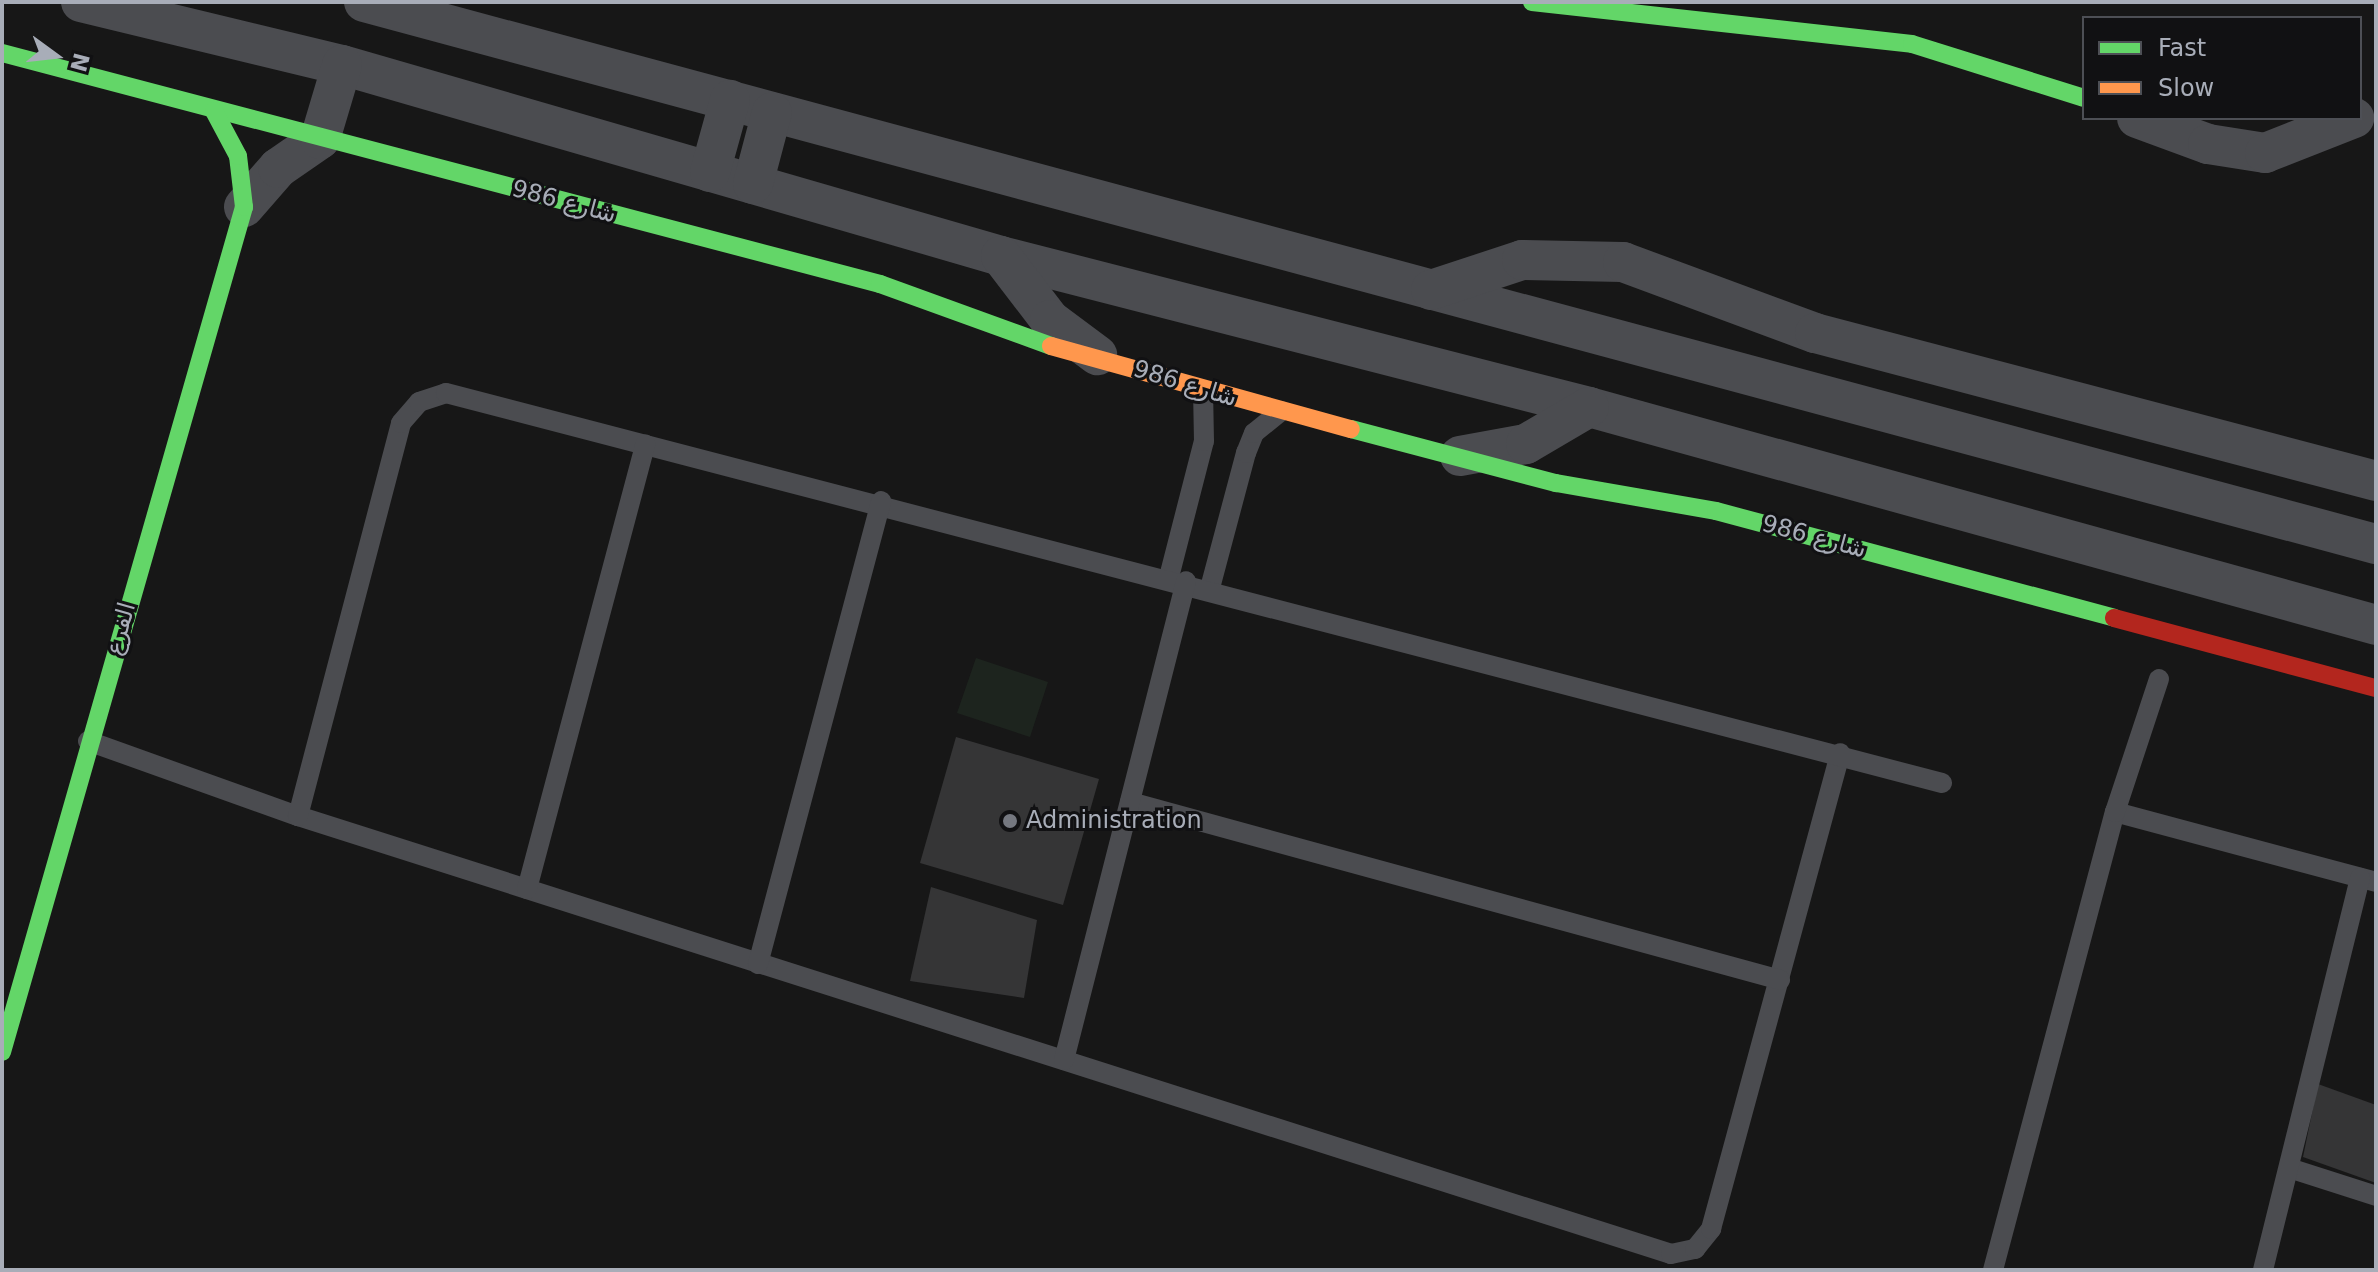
<!DOCTYPE html>
<html>
<head>
<meta charset="utf-8">
<style>
  body { margin:0 }
  #map { position:relative; width:2378px; height:1272px; overflow:hidden; background:#171717; font-family:"DejaVu Sans",Vazirmatn,sans-serif }
  div>[style] { position:absolute }
  .green>* { inset:0; background:#1d241e }
  .building>* { inset:0; background:#353536 }
  .lane>* { height:20px; margin:-10px; padding:0 10px; transform-origin:10px; border-radius:10px; background:#4b4c50 }
  .street>* { height:40px; margin:-20px; padding:0 20px; transform-origin:20px; border-radius:20px; background:#4b4c50 }
  .fast>* { height:18px; margin:-9px; padding:0 9px; transform-origin:9px; border-radius:9px; background:#63d668 }
  .slow>* { height:18px; margin:-9px; padding:0 9px; transform-origin:9px; border-radius:9px; background:#ff974d }
  .jam>* { height:18px; margin:-9px; padding:0 9px; transform-origin:9px; border-radius:9px; background:#b3261e }
  .dots>* { width:22px; height:22px; translate:-50% -50%; box-sizing:border-box; border:4px solid #111113; border-radius:50% }
  span { translate:-50% -50%; white-space:nowrap; text-align:center; line-height:1.15; -webkit-text-stroke:6px #111113; paint-order:stroke }
  .street-label { font-size:24px; color:#a8adb8 }
  .poi-label { font-size:24px; color:#a8adb8 }
  .left { translate:0 -50%; text-align:left }
  .frame { position:absolute; inset:0; border:4px solid #a8adb8; pointer-events:none }
  .legend { position:absolute; left:2082px; top:16px; width:280px; height:104px; box-sizing:border-box; background:#111113; border:2px solid #4d4f55; margin:0; padding:10px 14px; list-style:none; font-size:24px; color:#a8adb8 }
  .legend li { display:flex; align-items:center; gap:16px; height:40px }
  .legend b { width:40px; border:2px solid #4d4f55 }
  .north { position:absolute; left:16px; top:16px; width:80px; height:80px; -webkit-text-stroke:6px #111113; paint-order:stroke; rotate:105deg; font-size:22px; font-weight:700; line-height:32px; text-align:center; color:#a8adb8 }
  .north::after { content:''; display:block; margin:auto; width:28px; height:36px; background:#a8adb8; clip-path:polygon(50% 0,100% 100%,50% 72%,0 100%) }
</style>
</head>
<body>
<div id="map">
  <div class="green">
    <div style="clip-path:polygon(976px 658px,1048px 682px,1030px 737px,957px 713px)"></div>
  </div>
  <div class="building">
    <div style="clip-path:polygon(956px 737px,1099px 779px,1063px 905px,920px 863px)"></div>
    <div style="clip-path:polygon(931px 887px,1037px 920px,1024px 998px,910px 981px)"></div>
    <div style="clip-path:polygon(2318px 1084px,2376px 1105px,2376px 1183px,2303px 1157px)"></div>
  </div>
  <div class="lane">
    <div style="left:1169px;top:577px;width:140px;rotate:-75.6deg"></div>
    <div style="left:1204px;top:441px;width:51px;rotate:-91.1deg"></div>
    <div style="left:1210px;top:588px;width:140px;rotate:-75.1deg"></div>
    <div style="left:1246px;top:453px;width:22px;rotate:-68deg"></div>
    <div style="left:1254px;top:433px;width:35px;rotate:-39deg"></div>
    <div style="left:88px;top:741px;width:223px;rotate:19.7deg"></div>
    <div style="left:298px;top:816px;width:1441px;rotate:17.69deg"></div>
    <div style="left:1671px;top:1254px;width:25px;rotate:-12deg"></div>
    <div style="left:1695px;top:1249px;width:26px;rotate:-51deg"></div>
    <div style="left:1711px;top:1229px;width:493px;rotate:-74.8deg"></div>
    <div style="left:1130px;top:802px;width:674px;rotate:15.31deg"></div>
    <div style="left:2115px;top:812px;width:270px;rotate:15deg"></div>
    <div style="left:298px;top:816px;width:406px;rotate:-75.3deg"></div>
    <div style="left:401px;top:423px;width:28px;rotate:-49deg"></div>
    <div style="left:419px;top:402px;width:28px;rotate:-18deg"></div>
    <div style="left:446px;top:393px;width:1546px;rotate:14.61deg"></div>
    <div style="left:527px;top:889px;width:460px;rotate:-75.1deg"></div>
    <div style="left:758px;top:964px;width:479px;rotate:-75.1deg"></div>
    <div style="left:1064px;top:1060px;width:494px;rotate:-75.7deg"></div>
    <div style="left:2289px;top:1168px;width:91px;rotate:17.8deg"></div>
    <div style="left:1993px;top:1270px;width:474px;rotate:-75.1deg"></div>
    <div style="left:2115px;top:812px;width:140px;rotate:-71.7deg"></div>
    <div style="left:2263px;top:1270px;width:404px;rotate:-76.1deg"></div>
  </div>
  <div class="street">
    <div style="left:81px;top:2px;width:268px;rotate:13.6deg"></div>
    <div style="left:342px;top:65px;width:686px;rotate:16.16deg"></div>
    <div style="left:1001px;top:256px;width:607px;rotate:14.4deg"></div>
    <div style="left:1589px;top:407px;width:817px;rotate:15.48deg"></div>
    <div style="left:364px;top:2px;width:2084px;rotate:15.08deg"></div>
    <div style="left:2137px;top:118px;width:76px;rotate:20.1deg"></div>
    <div style="left:2208px;top:144px;width:58px;rotate:9deg"></div>
    <div style="left:2265px;top:153px;width:96px;rotate:-21.5deg"></div>
    <div style="left:710px;top:172px;width:75px;rotate:-74.5deg"></div>
    <div style="left:753px;top:184px;width:74px;rotate:-75.2deg"></div>
    <div style="left:244px;top:207px;width:52px;rotate:-48.9deg"></div>
    <div style="left:278px;top:168px;width:51px;rotate:-34.6deg"></div>
    <div style="left:320px;top:139px;width:77px;rotate:-73.4deg"></div>
    <div style="left:1001px;top:256px;width:81px;rotate:52.6deg"></div>
    <div style="left:1050px;top:320px;width:59px;rotate:36.7deg"></div>
    <div style="left:1431px;top:290px;width:96px;rotate:-18.2deg"></div>
    <div style="left:1522px;top:260px;width:101px;rotate:1.1deg"></div>
    <div style="left:1623px;top:262px;width:205px;rotate:20.3deg"></div>
    <div style="left:1815px;top:333px;width:580px;rotate:14.78deg"></div>
    <div style="left:1460px;top:456px;width:67px;rotate:-10.3deg"></div>
    <div style="left:1526px;top:444px;width:73px;rotate:-30.4deg"></div>
  </div>
  <div class="fast">
    <div style="left:1532px;top:2px;width:382px;rotate:6.3deg"></div>
    <div style="left:1912px;top:44px;width:180px;rotate:17.4deg"></div>
    <div style="left:2px;top:53px;width:908px;rotate:14.74deg"></div>
    <div style="left:880px;top:284px;width:182px;rotate:19.9deg"></div>
    <div style="left:1351px;top:429px;width:212px;rotate:14.8deg"></div>
    <div style="left:1556px;top:483px;width:162px;rotate:9.9deg"></div>
    <div style="left:1716px;top:511px;width:412px;rotate:15deg"></div>
    <div style="left:2px;top:1052px;width:879px;rotate:-74.02deg"></div>
    <div style="left:244px;top:207px;width:51px;rotate:-96.7deg"></div>
    <div style="left:238px;top:156px;width:51px;rotate:-118.1deg"></div>
  </div>
  <div class="slow">
    <div style="left:1051px;top:346px;width:311px;rotate:15.5deg"></div>
  </div>
  <div class="jam">
    <div style="left:2114px;top:618px;width:271px;rotate:15deg"></div>
  </div>
  <div class="dots">
    <div style="left:1010px;top:821px;background:#757880"></div>
  </div>
  <div class="street-label">
    <span style="left:564px;top:202px;rotate:15deg">شارع 986</span>
    <span style="left:1185px;top:384px;rotate:17deg">شارع 986</span>
    <span style="left:1814px;top:537px;rotate:15deg">شارع 986</span>
    <span style="left:121px;top:629px;rotate:-74deg">الفرع</span>
  </div>
  <div class="poi-label">
    <span class="left" style="left:1026px;top:821px">Administration</span>
  </div>
  <div class="frame"></div>
  <ul class="legend">
  <li><b style="height:10px;background:#63d668"></b>Fast</li>
  <li><b style="height:10px;background:#ff974d"></b>Slow</li>
  </ul>
  <div class="north">N</div>
</div>
</body>
</html>
